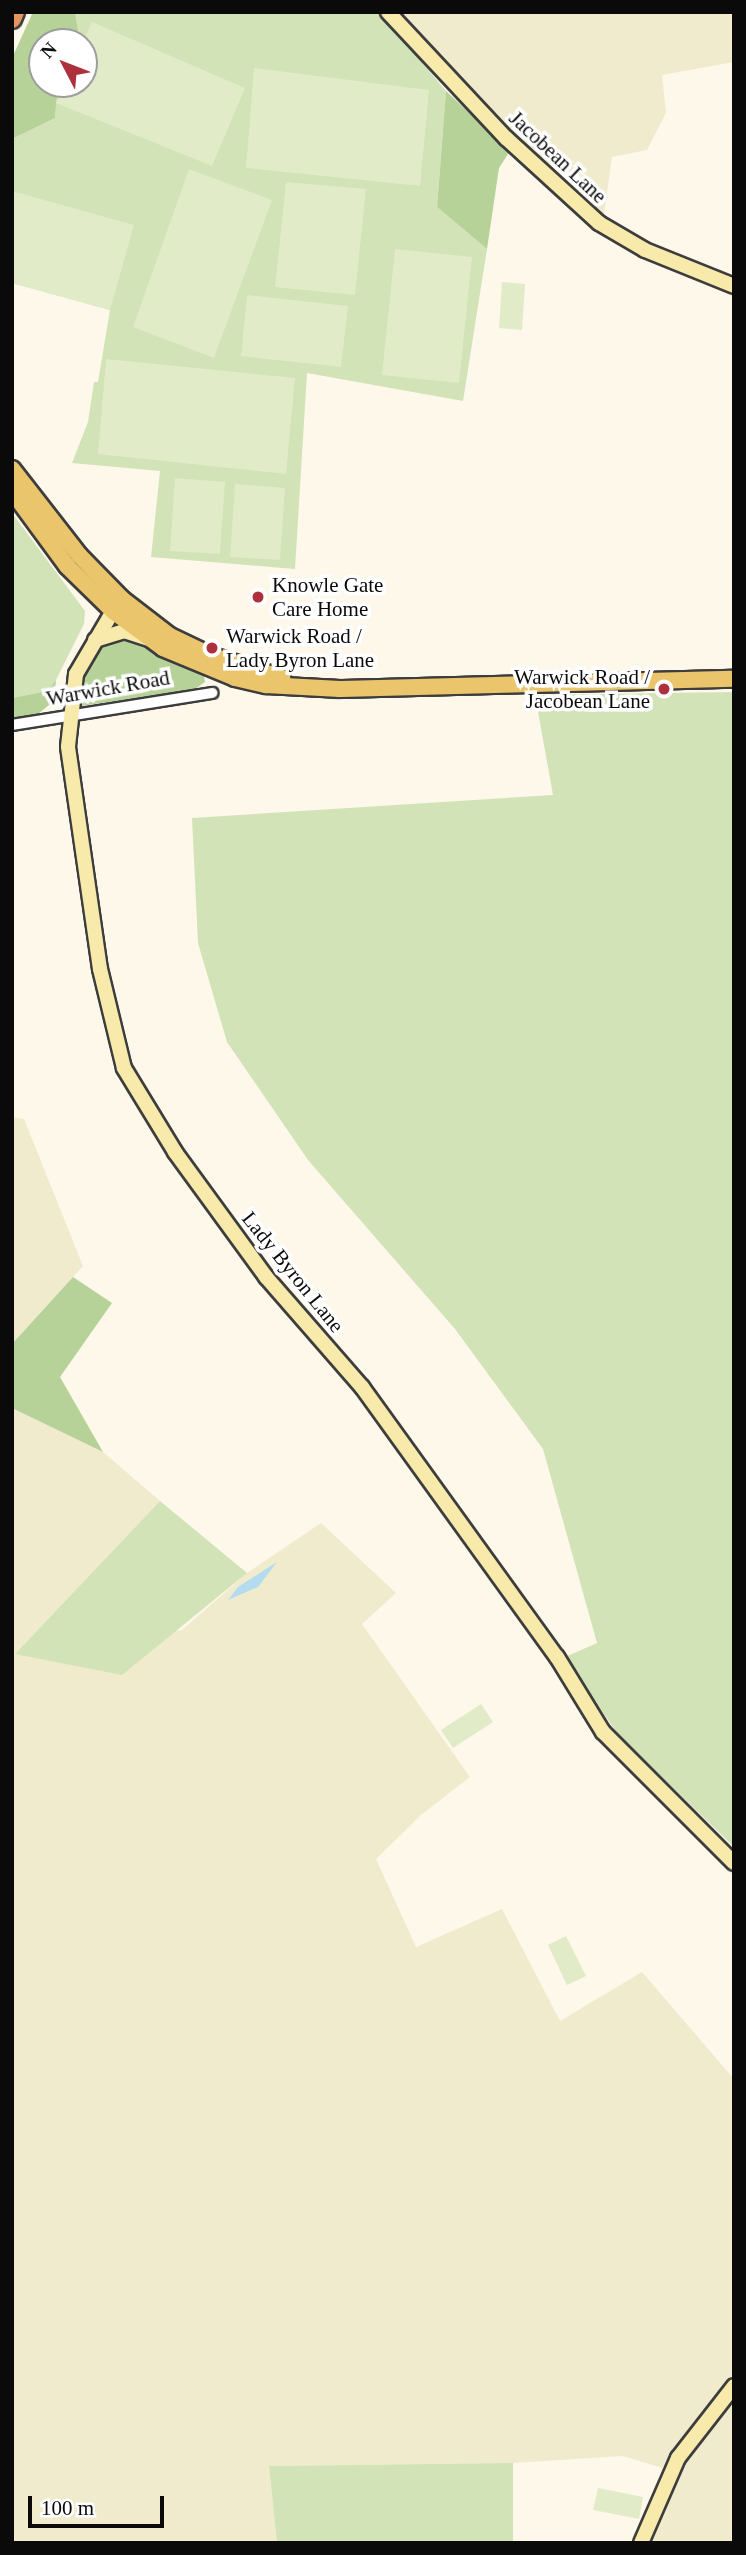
<!DOCTYPE html>
<html>
<head>
<meta charset="utf-8">
<style>
  body { margin:0 }
  #map { position:relative; width:746px; height:2555px; overflow:hidden; background:#fdf8ea; font-family:Georgia,serif }
  div>[style] { position:absolute }
  .farmland>* { inset:0; background:#f0ebcd }
  .green>* { inset:0; background:#d1e3b7 }
  .forest>* { inset:0; background:#b6d298 }
  .pitch>* { inset:0; background:#e1ebc8 }
  .water>* { inset:0; background:#b3dcef }
  .roads { filter:drop-shadow(2px 0 #3d3d3d) drop-shadow(-2px 0 #3d3d3d) drop-shadow(0 2px #3d3d3d) drop-shadow(0 -2px #3d3d3d) }
  .street>* { height:10px; margin:-5px; padding:0 5px; transform-origin:5px; border-radius:5px; background:#fff }
  .secondary>* { height:14px; margin:-7px; padding:0 7px; transform-origin:7px; border-radius:7px; background:#f7eaab }
  .primary>* { height:16px; margin:-8px; padding:0 8px; transform-origin:8px; border-radius:8px; background:#ebc56c }
  .highway>* { height:18px; margin:-9px; padding:0 9px; transform-origin:9px; border-radius:9px; background:#e6955f }
  .dots>* { width:19px; height:19px; translate:-50% -50%; box-sizing:border-box; border:4px solid #fff; border-radius:50% }
  span { translate:-50% -50%; white-space:nowrap; text-align:center; line-height:1.15; -webkit-text-stroke:7px #fff; paint-order:stroke }
  .street-label { font-size:21px; color:#0a0a0a }
  .poi-label { font-size:21px; color:#0a0a0a }
  .left { translate:0 -50%; text-align:left }
  .right { translate:-100% -50%; text-align:right }
  .frame { position:absolute; inset:0; border:14px solid #0a0a0a; pointer-events:none }
  .north { position:absolute; left:28px; top:28px; width:70px; height:70px; box-sizing:border-box; background:#fff; border:2px solid #9d9d9d; border-radius:50%; rotate:312deg; font-size:19px; font-weight:700; line-height:28px; text-align:center; color:#0a0a0a }
  .north::after { content:''; display:block; margin:auto; width:24px; height:32px; background:#ac313d; clip-path:polygon(50% 0,100% 100%,50% 72%,0 100%) }
  .scale { position:absolute; left:28px; top:2496px; width:136px; height:32px; box-sizing:border-box; border:4px solid #0a0a0a; border-top:0; padding-left:9px; font-size:21px; line-height:24px; white-space:nowrap; color:#0a0a0a; -webkit-text-stroke:5px #fff; paint-order:stroke }
</style>
</head>
<body>
<div id="map">
  <div class="farmland">
    <div style="clip-path:polygon(394px 12px,734px 12px,734px 62px,662px 75px,666px 113px,647px 150px,612px 157px,603px 221px,529px 153px)"></div>
    <div style="clip-path:polygon(12px 1117px,24px 1119px,83px 1266px,12px 1344px)"></div>
    <div style="clip-path:polygon(12px 1408px,103px 1452px,160px 1501px,16px 1653px,182px 1630px,247px 1573px,321px 1523px,396px 1593px,362px 1624px,470px 1777px,421px 1815px,376px 1859px,416px 1947px,502px 1909px,560px 2021px,642px 1972px,734px 2079px,734px 2380px,662px 2468px,623px 2456px,513px 2463px,269px 2466px,277px 2543px,12px 2543px)"></div>
    <div style="clip-path:polygon(734px 2394px,734px 2543px,646px 2543px,670px 2476px)"></div>
  </div>
  <div class="green">
    <div style="clip-path:polygon(75px 12px,379px 12px,446px 91px,437px 207px,487px 249px,463px 401px,307px 373px,295px 569px,151px 557px,160px 471px,72px 463px,88px 422px,94px 382px,98px 382px,110px 310px,12px 283px,12px 139px,55px 118px,58px 84px,84px 84px,84px 42px,73px 42px,78px 30px)"></div>
    <div style="clip-path:polygon(12px 513px,85px 611px,84px 624px,56px 680px,47px 691px,12px 698px)"></div>
    <div style="clip-path:polygon(734px 692px,734px 1847px,617px 1733px,565px 1657px,597px 1643px,543px 1449px,455px 1329px,308px 1160px,227px 1042px,198px 943px,192px 818px,553px 795px,535px 695px)"></div>
    <div style="clip-path:polygon(160px 1501px,247px 1573px,122px 1675px,15px 1654px)"></div>
    <div style="clip-path:polygon(513px 2463px,513px 2543px,277px 2543px,269px 2466px)"></div>
  </div>
  <div class="forest">
    <div style="clip-path:polygon(33px 12px,75px 12px,78px 30px,73px 42px,42px 42px,42px 84px,58px 84px,55px 118px,12px 139px,12px 58px)"></div>
    <div style="clip-path:polygon(446px 91px,510px 151px,499px 168px,487px 249px,437px 207px)"></div>
    <div style="clip-path:polygon(115px 637px,142px 644px,204px 676px,205px 682px,195px 689px,74px 707px,85px 661px,102px 641px)"></div>
    <div style="clip-path:polygon(56px 680px,54px 701px,38px 714px,12px 719px,12px 698px,47px 691px)"></div>
    <div style="clip-path:polygon(73px 1277px,112px 1303px,60px 1377px,103px 1452px,12px 1408px,12px 1344px)"></div>
  </div>
  <div class="pitch">
    <div style="clip-path:polygon(92px 22px,245px 88px,212px 166px,56px 103px,65px 84px,84px 84px,83px 42px)"></div>
    <div style="clip-path:polygon(254px 68px,429px 90px,420px 186px,246px 168px)"></div>
    <div style="clip-path:polygon(189px 169px,272px 200px,214px 358px,133px 327px)"></div>
    <div style="clip-path:polygon(286px 182px,366px 189px,355px 295px,275px 287px)"></div>
    <div style="clip-path:polygon(12px 191px,134px 225px,110px 310px,12px 283px)"></div>
    <div style="clip-path:polygon(395px 249px,472px 257px,459px 383px,382px 375px)"></div>
    <div style="clip-path:polygon(502px 282px,525px 284px,522px 330px,499px 328px)"></div>
    <div style="clip-path:polygon(247px 295px,348px 306px,341px 367px,241px 356px)"></div>
    <div style="clip-path:polygon(106px 359px,295px 378px,286px 474px,98px 454px)"></div>
    <div style="clip-path:polygon(175px 478px,225px 482px,220px 554px,170px 551px)"></div>
    <div style="clip-path:polygon(235px 484px,285px 488px,280px 560px,230px 557px)"></div>
    <div style="clip-path:polygon(481px 1704px,493px 1722px,453px 1748px,441px 1730px)"></div>
    <div style="clip-path:polygon(566px 1936px,586px 1976px,567px 1985px,548px 1945px)"></div>
    <div style="clip-path:polygon(598px 2488px,643px 2497px,639px 2519px,593px 2510px)"></div>
  </div>
  <div class="water">
    <div style="clip-path:polygon(277px 1562px,258px 1587px,228px 1600px,238px 1587px)"></div>
  </div>
  <div class="roads">
    <div class="street">
      <div style="left:12px;top:725px;width:203px;rotate:-9.1deg"></div>
    </div>
    <div class="secondary">
      <div style="left:388px;top:12px;width:173px;rotate:46.9deg"></div>
      <div style="left:506px;top:138px;width:126px;rotate:42.4deg"></div>
      <div style="left:599px;top:223px;width:53px;rotate:30.4deg"></div>
      <div style="left:645px;top:250px;width:96px;rotate:22deg"></div>
      <div style="left:113px;top:611px;width:73px;rotate:120.4deg"></div>
      <div style="left:76px;top:674px;width:73px;rotate:96.3deg"></div>
      <div style="left:68px;top:747px;width:224px;rotate:81.8deg"></div>
      <div style="left:100px;top:969px;width:102px;rotate:76.4deg"></div>
      <div style="left:124px;top:1068px;width:98px;rotate:58.7deg"></div>
      <div style="left:175px;top:1152px;width:155px;rotate:53.9deg"></div>
      <div style="left:266px;top:1277px;width:146px;rotate:48.9deg"></div>
      <div style="left:362px;top:1387px;width:333px;rotate:54.2deg"></div>
      <div style="left:557px;top:1657px;width:88px;rotate:58.5deg"></div>
      <div style="left:603px;top:1732px;width:185px;rotate:45deg"></div>
      <div style="left:95px;top:640px;width:30px;rotate:-17deg"></div>
      <div style="left:124px;top:631px;width:25px;rotate:18deg"></div>
      <div style="left:641px;top:2543px;width:93px;rotate:-66.5deg"></div>
      <div style="left:678px;top:2458px;width:91px;rotate:-52.1deg"></div>
    </div>
    <div class="primary">
      <div style="left:12px;top:469px;width:109px;rotate:52.1deg"></div>
      <div style="left:79px;top:555px;width:62px;rotate:45.7deg"></div>
      <div style="left:122px;top:599px;width:61px;rotate:37.6deg"></div>
      <div style="left:170px;top:636px;width:44px;rotate:25.4deg"></div>
      <div style="left:210px;top:655px;width:76px;rotate:17.7deg"></div>
      <div style="left:12px;top:491px;width:93px;rotate:53.7deg"></div>
      <div style="left:67px;top:566px;width:64px;rotate:44.4deg"></div>
      <div style="left:113px;top:611px;width:62px;rotate:36.5deg"></div>
      <div style="left:163px;top:648px;width:78px;rotate:22.6deg"></div>
      <div style="left:235px;top:678px;width:32px;rotate:13deg"></div>
      <div style="left:266px;top:685px;width:74px;rotate:3.1deg"></div>
      <div style="left:340px;top:689px;width:394px;rotate:-1.5deg"></div>
    </div>
    <div class="highway">
      <div style="left:12px;top:19px;width:8px;rotate:-67deg"></div>
    </div>
  </div>
  <div class="dots">
    <div style="left:258px;top:597px;background:#ac313d"></div>
    <div style="left:212px;top:648px;background:#ac313d"></div>
    <div style="left:664px;top:689px;background:#ac313d"></div>
  </div>
  <div class="street-label">
    <span style="left:558px;top:157px;rotate:43deg">Jacobean Lane</span>
    <span style="left:108px;top:688px;rotate:-10deg">Warwick Road</span>
    <span style="left:293px;top:1272px;rotate:51deg">Lady Byron Lane</span>
  </div>
  <div class="poi-label">
    <span class="left" style="left:272px;top:597px">Knowle Gate<br>Care Home</span>
    <span class="left" style="left:226px;top:648px">Warwick Road /<br>Lady Byron Lane</span>
    <span class="right" style="left:650px;top:689px">Warwick Road /<br>Jacobean Lane</span>
  </div>
  <div class="frame"></div>
  <div class="north">N</div>
  <div class="scale">100 m</div>
</div>
</body>
</html>
